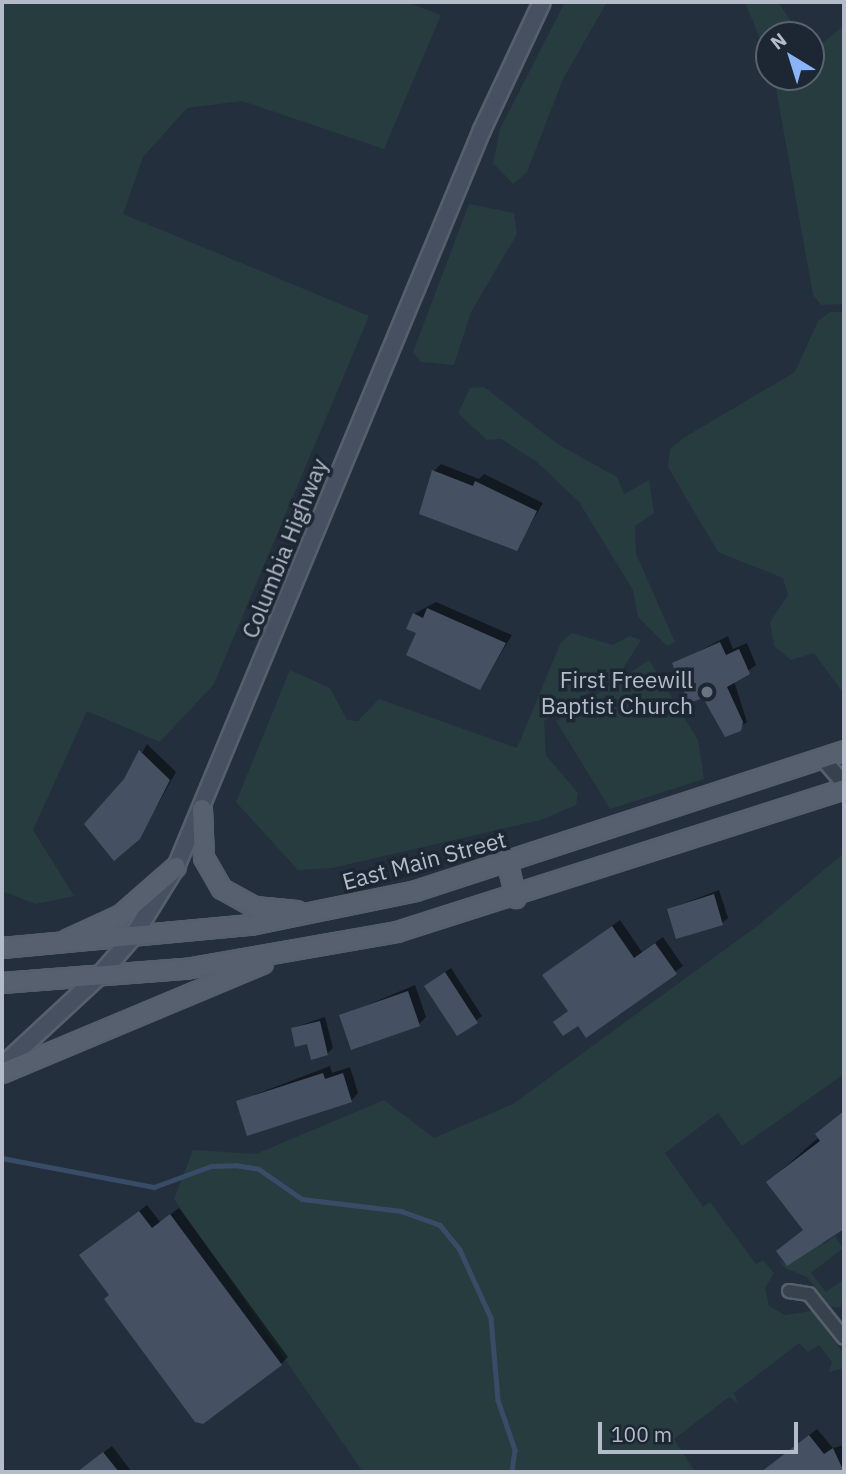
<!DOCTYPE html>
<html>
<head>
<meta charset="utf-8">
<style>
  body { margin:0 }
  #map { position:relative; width:846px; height:1474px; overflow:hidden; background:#242f3e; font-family:"IBM Plex Sans",sans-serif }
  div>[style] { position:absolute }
  .green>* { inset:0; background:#263c3f }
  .shadow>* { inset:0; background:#0007 }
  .stream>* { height:4.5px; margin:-2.25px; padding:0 2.25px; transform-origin:2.25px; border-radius:2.25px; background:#394c67 }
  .building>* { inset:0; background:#455162 }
  .roads { filter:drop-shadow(2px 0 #565f6c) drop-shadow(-2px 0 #565f6c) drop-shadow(0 2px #565f6c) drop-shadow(0 -2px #565f6c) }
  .minor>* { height:12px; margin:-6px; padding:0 6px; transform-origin:6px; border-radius:6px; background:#38414e }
  .tertiary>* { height:14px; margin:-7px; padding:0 7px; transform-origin:7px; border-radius:7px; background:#38414e }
  .secondary>* { height:16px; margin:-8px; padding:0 8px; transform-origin:8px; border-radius:8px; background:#465061 }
  .primary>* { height:18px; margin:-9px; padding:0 9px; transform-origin:9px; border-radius:9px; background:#56606e }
  .dots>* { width:19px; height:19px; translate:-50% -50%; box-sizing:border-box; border:4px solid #1d2633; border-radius:50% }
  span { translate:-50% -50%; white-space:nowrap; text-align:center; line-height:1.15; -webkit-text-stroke:7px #1d2633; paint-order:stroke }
  .street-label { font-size:23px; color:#b4bcc9 }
  .poi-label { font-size:23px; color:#b4bcc9 }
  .right { translate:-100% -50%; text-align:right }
  .frame { position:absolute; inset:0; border:4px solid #b4bcc9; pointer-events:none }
  .north { position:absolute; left:755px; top:21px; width:70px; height:70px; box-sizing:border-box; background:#1d2633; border:2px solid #59626f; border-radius:50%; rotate:322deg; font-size:19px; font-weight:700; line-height:28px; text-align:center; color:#b4bcc9 }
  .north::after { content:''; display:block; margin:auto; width:24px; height:32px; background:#8ab4f8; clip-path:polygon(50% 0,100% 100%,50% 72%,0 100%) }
  .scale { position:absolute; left:598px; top:1422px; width:200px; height:32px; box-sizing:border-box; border:4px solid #b4bcc9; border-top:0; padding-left:9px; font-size:21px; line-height:24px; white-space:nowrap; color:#b4bcc9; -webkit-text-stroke:5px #1d2633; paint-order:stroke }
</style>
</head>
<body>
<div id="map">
  <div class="green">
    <div style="clip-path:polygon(2px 2px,406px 2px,441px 15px,384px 149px,242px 101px,187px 108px,143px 157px,123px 214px,369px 316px,214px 684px,160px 742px,87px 711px,33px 830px,74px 896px,36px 904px,2px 891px)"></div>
    <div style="clip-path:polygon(565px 2px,607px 2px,563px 79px,527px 172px,513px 184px,493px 163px,500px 129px)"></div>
    <div style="clip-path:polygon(745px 2px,778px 2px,800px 35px,769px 35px,769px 61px)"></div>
    <div style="clip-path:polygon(844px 26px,844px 304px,821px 305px,813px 295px,774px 77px,811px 77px,811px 52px)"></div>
    <div style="clip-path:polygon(469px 204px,514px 213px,517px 234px,471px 312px,454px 365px,421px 362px,413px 352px)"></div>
    <div style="clip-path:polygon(830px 312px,844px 312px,844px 694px,814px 653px,791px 660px,774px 646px,770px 622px,788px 595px,783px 578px,718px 552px,668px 467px,670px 449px,685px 437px,795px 372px,818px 321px)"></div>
    <div style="clip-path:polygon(484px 387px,559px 445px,617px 477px,624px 494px,649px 480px,654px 513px,635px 526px,636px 554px,675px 642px,667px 646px,638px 617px,633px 590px,579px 502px,537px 462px,501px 439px,487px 440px,458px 413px,470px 388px)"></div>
    <div style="clip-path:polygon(572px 633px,613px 645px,629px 636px,641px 640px,621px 672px,544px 721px,546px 755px,578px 793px,576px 805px,541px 820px,332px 868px,298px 870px,236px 802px,290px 670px,330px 688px,347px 720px,358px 721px,379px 699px,517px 748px,561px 642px)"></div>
    <div style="clip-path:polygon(649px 660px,698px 740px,704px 779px,610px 809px,556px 721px)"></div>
    <div style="clip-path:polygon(844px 853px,844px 1074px,742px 1146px,718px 1113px,665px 1153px,703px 1207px,710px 1202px,756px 1264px,763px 1260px,774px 1273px,765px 1288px,769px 1306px,785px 1315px,812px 1311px,844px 1354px,844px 1368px,829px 1372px,832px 1362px,819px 1345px,808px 1352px,799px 1343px,734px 1393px,738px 1403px,729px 1397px,674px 1439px,695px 1472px,363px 1472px,174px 1199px,193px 1150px,256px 1154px,384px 1100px,434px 1138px,513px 1104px,760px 924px)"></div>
    <div style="clip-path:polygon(809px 1225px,824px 1244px,835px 1236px,843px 1248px,811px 1273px,826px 1292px,844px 1279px,841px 1307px,831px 1307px,807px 1277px,785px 1268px,778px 1259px,787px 1265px)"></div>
  </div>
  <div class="shadow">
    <div style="clip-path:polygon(441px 464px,479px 479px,484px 474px,543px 503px,516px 549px,434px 471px)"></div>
    <div style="clip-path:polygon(436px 602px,512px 635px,480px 688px,418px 633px,414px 614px)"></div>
    <div style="clip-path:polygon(728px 636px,733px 649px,747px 643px,756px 665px,734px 681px,747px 722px,726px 736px,704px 695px,674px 664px)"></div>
    <div style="clip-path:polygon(147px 744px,176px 772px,139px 838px,126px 780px)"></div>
    <div style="clip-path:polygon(719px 890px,728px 918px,722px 923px,669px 909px)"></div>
    <div style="clip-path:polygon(620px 920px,642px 952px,663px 937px,683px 966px,587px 1035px,578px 1023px,555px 1022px,569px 1010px,545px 975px)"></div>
    <div style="clip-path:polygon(451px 968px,482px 1016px,458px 1034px,432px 981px)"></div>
    <div style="clip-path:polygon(415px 985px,426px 1017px,419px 1024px,341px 1016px)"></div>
    <div style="clip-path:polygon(325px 1017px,333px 1048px,327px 1054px,293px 1028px)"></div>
    <div style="clip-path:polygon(330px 1066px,332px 1073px,350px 1067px,358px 1093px,351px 1101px,238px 1101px)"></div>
    <div style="clip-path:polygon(844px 1115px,844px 1225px,787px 1263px,805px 1229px,776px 1175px)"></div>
    <div style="clip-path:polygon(147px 1205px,160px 1222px,179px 1208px,288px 1357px,281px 1364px,111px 1294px,82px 1255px)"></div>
    <div style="clip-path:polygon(817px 1429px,833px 1448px,844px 1445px,844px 1472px,762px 1472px)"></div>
    <div style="clip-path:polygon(112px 1446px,132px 1472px,78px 1472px)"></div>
  </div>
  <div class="stream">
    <div style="left:2px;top:1158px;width:155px;rotate:10.8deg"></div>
    <div style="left:154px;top:1187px;width:61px;rotate:-20.2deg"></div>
    <div style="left:211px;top:1166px;width:24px;rotate:-2deg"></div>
    <div style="left:235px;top:1165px;width:24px;rotate:9deg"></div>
    <div style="left:259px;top:1169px;width:52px;rotate:34.9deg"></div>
    <div style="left:302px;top:1199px;width:100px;rotate:6.9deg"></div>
    <div style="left:401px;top:1211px;width:41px;rotate:19.7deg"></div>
    <div style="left:440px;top:1225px;width:32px;rotate:51deg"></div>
    <div style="left:460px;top:1250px;width:75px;rotate:65.5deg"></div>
    <div style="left:491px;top:1318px;width:82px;rotate:85.1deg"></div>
    <div style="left:498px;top:1400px;width:53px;rotate:71.2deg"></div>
    <div style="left:515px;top:1450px;width:22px;rotate:98deg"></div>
  </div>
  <div class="building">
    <div style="clip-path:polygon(432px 470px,473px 486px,475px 481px,537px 511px,517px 551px,419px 514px)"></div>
    <div style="clip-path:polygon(427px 608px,506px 643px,480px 690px,406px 655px,416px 633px,406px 629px,413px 613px,423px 618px)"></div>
    <div style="clip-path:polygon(720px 642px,726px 655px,739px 649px,750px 674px,727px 687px,743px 722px,741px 731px,725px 737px,703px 698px,689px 703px,672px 663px)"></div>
    <div style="clip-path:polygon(139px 750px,170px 780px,140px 839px,114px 861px,84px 824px,124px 779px)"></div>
    <div style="clip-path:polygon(714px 894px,723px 925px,676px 939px,667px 909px)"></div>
    <div style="clip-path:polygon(612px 926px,634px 958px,655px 943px,677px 974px,586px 1038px,578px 1026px,563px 1036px,553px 1022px,568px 1011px,542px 975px)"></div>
    <div style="clip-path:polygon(445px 972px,478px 1023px,457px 1036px,424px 986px)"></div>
    <div style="clip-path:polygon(408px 991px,420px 1026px,351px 1050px,339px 1015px)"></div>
    <div style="clip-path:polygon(320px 1021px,328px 1055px,311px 1060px,307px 1044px,295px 1047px,291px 1028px)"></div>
    <div style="clip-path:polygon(323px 1073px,325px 1079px,343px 1073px,352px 1102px,247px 1136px,236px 1101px)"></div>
    <div style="clip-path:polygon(844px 1111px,844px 1229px,787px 1266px,776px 1251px,803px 1230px,766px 1182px,820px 1141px,815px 1134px)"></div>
    <div style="clip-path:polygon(139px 1211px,152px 1228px,170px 1214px,282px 1365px,203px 1424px,195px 1422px,104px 1299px,109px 1295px,79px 1255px)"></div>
    <div style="clip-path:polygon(809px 1435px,824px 1454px,833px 1448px,844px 1472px,761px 1472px)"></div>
    <div style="clip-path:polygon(103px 1452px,119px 1472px,77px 1472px)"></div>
  </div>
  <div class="roads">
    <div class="minor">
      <div style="left:789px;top:1291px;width:20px;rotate:9deg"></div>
      <div style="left:809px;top:1294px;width:56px;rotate:51.5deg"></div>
    </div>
    <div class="tertiary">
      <div style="left:822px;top:758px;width:33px;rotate:49deg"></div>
    </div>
    <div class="secondary">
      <div style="left:2px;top:1066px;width:131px;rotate:-42.8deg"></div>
      <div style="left:98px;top:977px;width:52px;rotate:-48.9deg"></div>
      <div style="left:132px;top:938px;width:84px;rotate:-58.2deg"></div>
      <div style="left:176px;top:867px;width:798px;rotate:-67.45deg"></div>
      <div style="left:482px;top:130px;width:141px;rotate:-64.9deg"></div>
    </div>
    <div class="primary">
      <div style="left:202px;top:809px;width:49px;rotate:87.7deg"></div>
      <div style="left:204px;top:858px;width:36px;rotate:60deg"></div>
      <div style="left:222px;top:889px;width:38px;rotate:29deg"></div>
      <div style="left:255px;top:907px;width:42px;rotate:5.4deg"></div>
      <div style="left:508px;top:864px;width:35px;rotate:77deg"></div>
      <div style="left:67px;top:940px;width:60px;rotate:-24.8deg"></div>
      <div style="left:121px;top:915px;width:73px;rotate:-41.1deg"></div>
      <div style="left:2px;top:948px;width:250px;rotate:-5.3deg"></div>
      <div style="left:251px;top:925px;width:168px;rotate:-11.6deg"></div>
      <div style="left:416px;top:891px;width:450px;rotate:-18.1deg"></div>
      <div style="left:2px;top:983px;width:185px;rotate:-4.4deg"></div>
      <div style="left:186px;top:969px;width:214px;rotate:-9.9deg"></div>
      <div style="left:397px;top:932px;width:469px;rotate:-17.7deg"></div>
      <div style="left:2px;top:1073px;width:283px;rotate:-22.7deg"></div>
    </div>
  </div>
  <div class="dots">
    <div style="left:707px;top:692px;background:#6b7280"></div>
  </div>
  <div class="street-label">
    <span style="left:284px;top:548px;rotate:-68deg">Columbia Highway</span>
    <span style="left:424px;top:860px;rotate:-15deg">East Main Street</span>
  </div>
  <div class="poi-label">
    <span class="right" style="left:693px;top:692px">First Freewill<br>Baptist Church</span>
  </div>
  <div class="frame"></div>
  <div class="north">N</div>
  <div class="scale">100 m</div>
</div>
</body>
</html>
